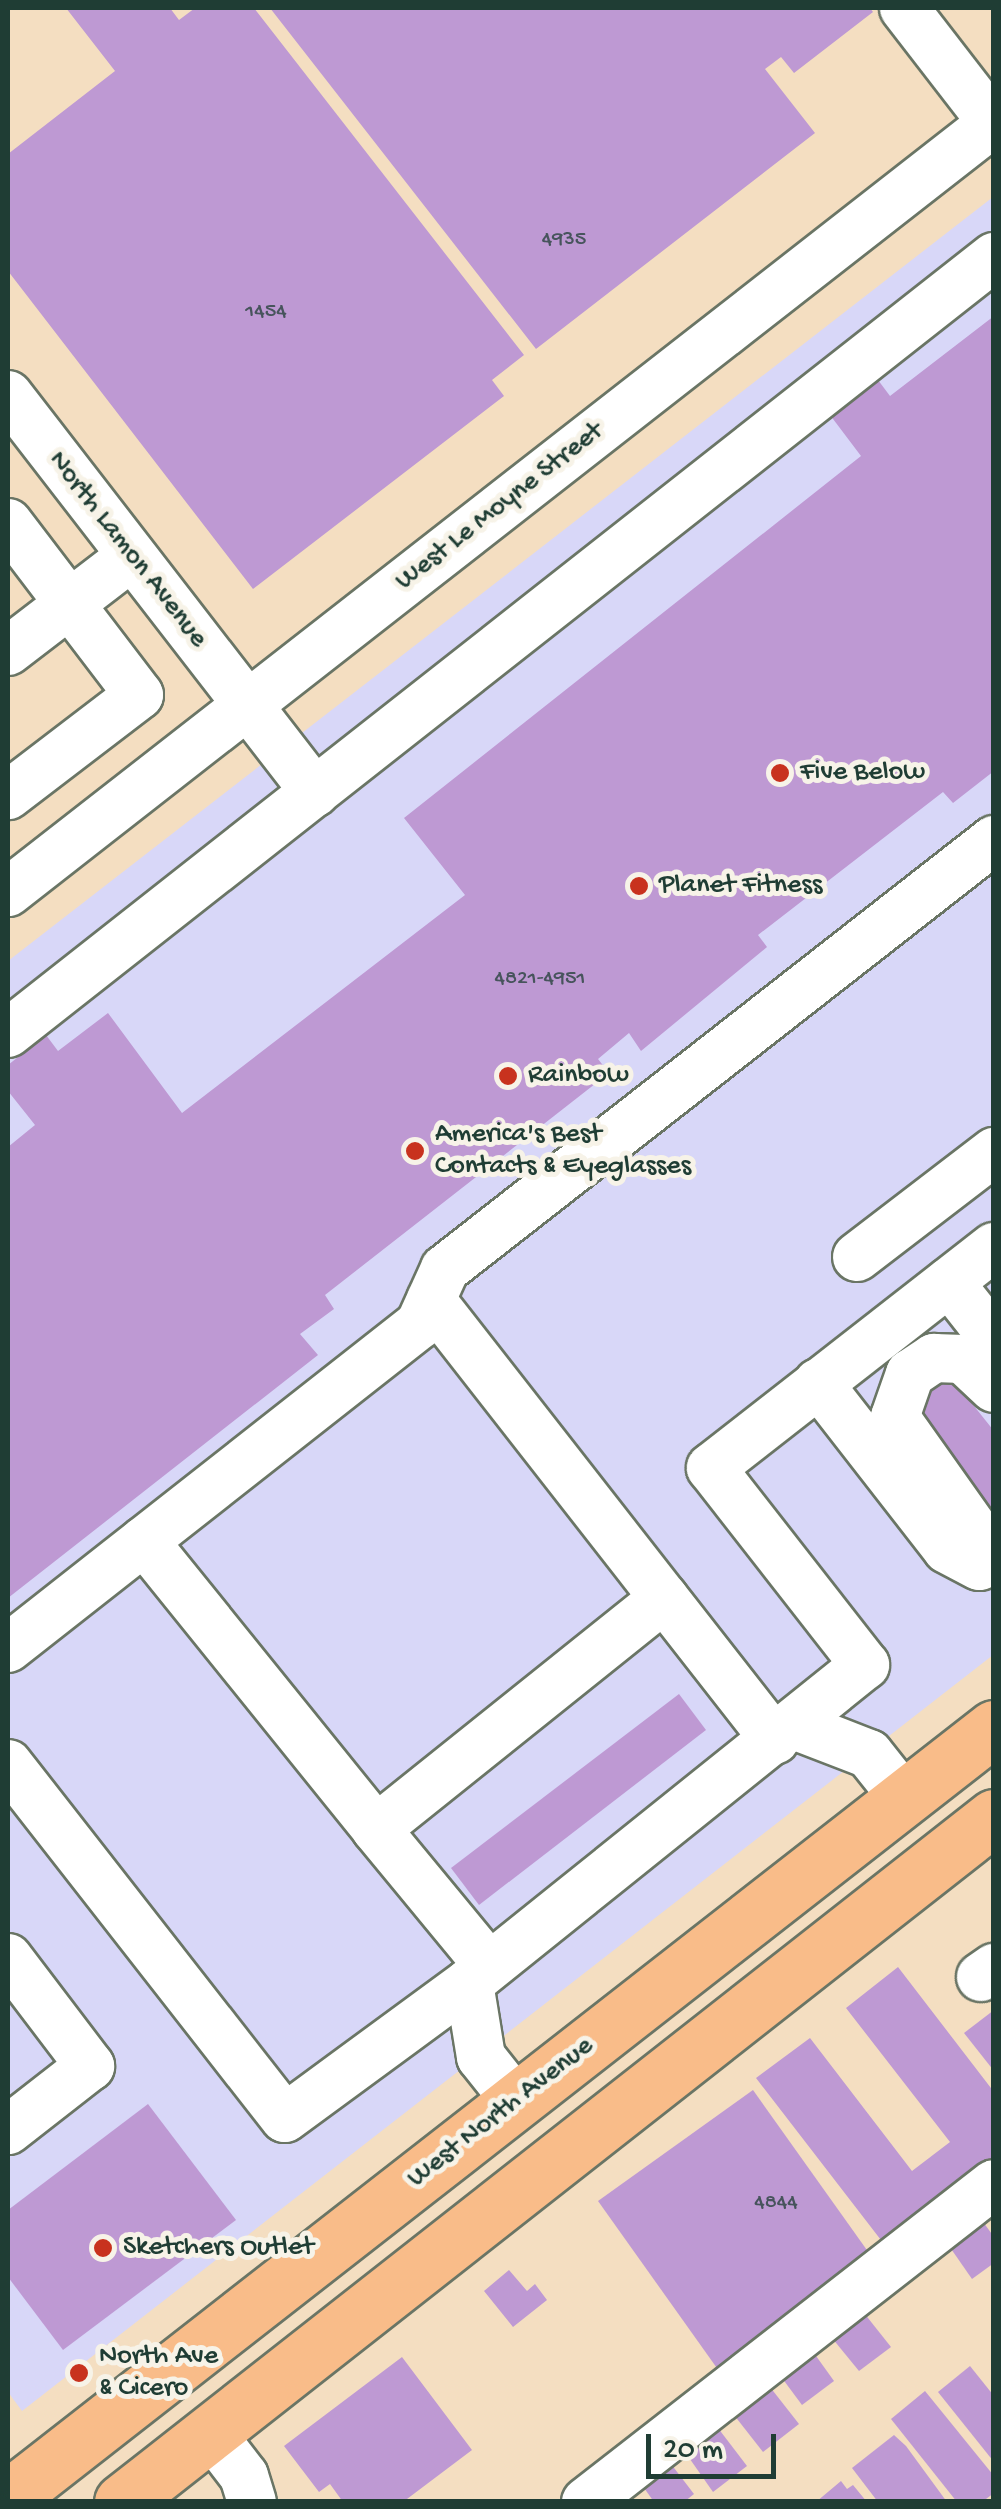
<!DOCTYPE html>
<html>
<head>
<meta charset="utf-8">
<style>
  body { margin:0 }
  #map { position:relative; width:1001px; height:2509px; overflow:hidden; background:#f4dec1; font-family:"Gochi Hand",sans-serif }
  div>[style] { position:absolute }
  .built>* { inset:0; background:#d8d7f8 }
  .building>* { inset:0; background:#be99d3 }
  .roads { filter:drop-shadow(2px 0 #6a7565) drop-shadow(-2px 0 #6a7565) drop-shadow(0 2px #6a7565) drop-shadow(0 -2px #6a7565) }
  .minor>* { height:48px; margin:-24px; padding:0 24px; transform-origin:24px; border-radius:24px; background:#fff }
  .major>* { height:55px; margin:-27.5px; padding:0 27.5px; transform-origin:27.5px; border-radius:27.5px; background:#f9bc89 }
  .dots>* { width:28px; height:28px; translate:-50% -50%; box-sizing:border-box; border:5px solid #f7f3e8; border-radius:50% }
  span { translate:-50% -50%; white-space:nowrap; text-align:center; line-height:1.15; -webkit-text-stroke:10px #f7f3e8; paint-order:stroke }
  .number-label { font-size:22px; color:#47545c }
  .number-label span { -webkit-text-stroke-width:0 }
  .street-label { font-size:28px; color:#1f3d34 }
  .poi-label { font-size:28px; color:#1f3d34 }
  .left { translate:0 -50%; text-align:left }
  .frame { position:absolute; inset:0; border:10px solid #1f3d34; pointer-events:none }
  .scale { position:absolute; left:646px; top:2434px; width:130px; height:45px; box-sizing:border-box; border:5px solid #1f3d34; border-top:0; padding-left:12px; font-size:30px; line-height:35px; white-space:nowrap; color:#1f3d34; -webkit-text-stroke:8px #f7f3e8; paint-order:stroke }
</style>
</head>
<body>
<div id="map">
  <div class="built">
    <div style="clip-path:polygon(993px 197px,993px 1655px,22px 2411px,8px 2392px,8px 961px)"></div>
  </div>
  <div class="building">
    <div style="clip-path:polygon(66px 8px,170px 8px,179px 20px,195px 8px,254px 8px,524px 355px,492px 380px,504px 396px,253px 589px,8px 271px,8px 154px,115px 71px)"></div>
    <div style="clip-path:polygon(270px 8px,870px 8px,873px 12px,794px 73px,781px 57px,765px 69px,815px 133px,536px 349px)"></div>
    <div style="clip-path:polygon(994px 316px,994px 771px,953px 803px,943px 792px,758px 935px,767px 947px,641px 1051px,629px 1033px,598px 1059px,609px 1073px,325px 1295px,334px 1309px,300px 1334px,318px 1355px,8px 1598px,8px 1147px,35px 1125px,8px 1091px,8px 1065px,46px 1035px,58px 1051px,108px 1013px,182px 1113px,465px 895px,404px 818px,861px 456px,827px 411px,875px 376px,890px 396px)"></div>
    <div style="clip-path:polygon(942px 1366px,994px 1431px,994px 1526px,908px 1413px,928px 1398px,919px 1386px)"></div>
    <div style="clip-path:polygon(679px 1694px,706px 1730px,479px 1905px,451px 1868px)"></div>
    <div style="clip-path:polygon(898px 1967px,994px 2092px,994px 2159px,884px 2244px,756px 2078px,810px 2038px,912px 2171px,950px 2142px,846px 2008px)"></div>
    <div style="clip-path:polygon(994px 2010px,994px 2071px,964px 2033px)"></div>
    <div style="clip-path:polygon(753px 2090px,874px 2260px,719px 2371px,598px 2201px)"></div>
    <div style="clip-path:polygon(148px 2104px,236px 2220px,63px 2350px,8px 2277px,8px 2210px)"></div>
    <div style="clip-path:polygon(981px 2219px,994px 2237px,994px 2263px,972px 2279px,947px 2243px)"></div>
    <div style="clip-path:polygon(509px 2270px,527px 2291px,535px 2284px,547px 2300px,513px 2327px,484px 2291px)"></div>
    <div style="clip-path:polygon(864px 2313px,891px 2347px,859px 2371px,832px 2338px)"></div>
    <div style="clip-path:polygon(811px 2349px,834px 2381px,802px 2405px,779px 2374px)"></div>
    <div style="clip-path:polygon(402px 2357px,472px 2450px,403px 2502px,343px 2502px,330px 2484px,319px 2492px,284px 2446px)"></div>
    <div style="clip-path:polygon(970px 2366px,994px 2396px,994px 2462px,938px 2392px)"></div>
    <div style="clip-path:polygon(770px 2387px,799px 2424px,763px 2452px,734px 2415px)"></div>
    <div style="clip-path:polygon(925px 2391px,994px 2476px,994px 2493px,982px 2502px,957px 2502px,891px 2419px)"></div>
    <div style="clip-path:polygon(718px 2428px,747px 2466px,713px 2492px,685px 2452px)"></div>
    <div style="clip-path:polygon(894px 2435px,906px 2446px,947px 2502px,878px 2502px,852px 2468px)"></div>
    <div style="clip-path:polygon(671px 2464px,694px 2494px,684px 2502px,654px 2502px,642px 2485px)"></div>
    <div style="clip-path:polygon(841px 2481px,847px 2489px,853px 2485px,867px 2502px,816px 2502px)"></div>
  </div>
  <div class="roads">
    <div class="minor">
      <div style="left:904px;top:8px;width:145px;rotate:52.3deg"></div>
      <div style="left:8px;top:395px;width:502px;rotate:52.29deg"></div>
      <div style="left:8px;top:523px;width:216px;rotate:52.7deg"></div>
      <div style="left:139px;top:695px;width:165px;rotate:142.6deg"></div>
      <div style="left:8px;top:651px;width:156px;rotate:-37.5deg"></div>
      <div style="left:8px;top:892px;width:1251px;rotate:-37.99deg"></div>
      <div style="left:8px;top:1033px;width:1255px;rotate:-38.2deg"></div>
      <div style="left:857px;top:1257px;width:173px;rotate:-37.5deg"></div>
      <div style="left:949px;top:1282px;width:73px;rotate:51.7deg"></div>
      <div style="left:431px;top:1300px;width:378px;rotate:52deg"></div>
      <div style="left:818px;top:1383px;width:210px;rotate:52.1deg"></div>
      <div style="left:947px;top:1549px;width:36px;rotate:28deg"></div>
      <div style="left:144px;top:1541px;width:370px;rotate:51.1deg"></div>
      <div style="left:980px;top:1566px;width:33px;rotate:-95deg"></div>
      <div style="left:977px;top:1533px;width:142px;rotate:-125.3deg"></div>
      <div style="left:895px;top:1417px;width:46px;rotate:-70.8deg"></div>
      <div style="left:910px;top:1374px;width:29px;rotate:-34deg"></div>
      <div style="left:934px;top:1358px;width:29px;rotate:2deg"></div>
      <div style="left:963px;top:1359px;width:42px;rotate:43.1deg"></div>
      <div style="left:8px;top:1648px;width:524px;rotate:-38.18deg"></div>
      <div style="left:420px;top:1324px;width:60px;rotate:-65.6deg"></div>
      <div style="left:445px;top:1269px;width:697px;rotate:-38deg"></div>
      <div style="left:794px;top:1725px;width:80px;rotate:21.1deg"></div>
      <div style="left:869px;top:1754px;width:56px;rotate:51.5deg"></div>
      <div style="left:8px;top:1764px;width:449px;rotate:52deg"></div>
      <div style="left:285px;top:2118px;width:228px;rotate:-36.3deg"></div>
      <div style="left:469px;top:1983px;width:508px;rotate:-38.77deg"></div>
      <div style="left:865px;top:1665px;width:250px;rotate:-128deg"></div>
      <div style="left:711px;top:1468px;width:359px;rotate:-38deg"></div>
      <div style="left:8px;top:1958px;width:136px;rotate:52.8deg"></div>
      <div style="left:90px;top:2066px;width:104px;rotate:142deg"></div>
      <div style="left:489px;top:1966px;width:178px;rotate:-129.5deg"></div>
      <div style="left:376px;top:1829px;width:369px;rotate:-38.7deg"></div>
      <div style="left:664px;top:1598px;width:180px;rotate:52deg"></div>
      <div style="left:981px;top:1977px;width:16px;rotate:-35deg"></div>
      <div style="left:469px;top:1983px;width:75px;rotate:80.8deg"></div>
      <div style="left:481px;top:2057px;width:56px;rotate:51.5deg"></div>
      <div style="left:211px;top:2433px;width:54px;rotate:52.5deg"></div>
      <div style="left:244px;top:2476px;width:27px;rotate:73deg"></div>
      <div style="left:586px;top:2502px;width:517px;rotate:-37.93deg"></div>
    </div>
    <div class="major">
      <div style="left:8px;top:2498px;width:1251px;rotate:-37.99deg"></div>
      <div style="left:122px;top:2502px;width:1109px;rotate:-38.15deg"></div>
    </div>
  </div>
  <div class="dots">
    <div style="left:780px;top:773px;background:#c8321e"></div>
    <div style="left:639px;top:886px;background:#c8321e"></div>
    <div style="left:508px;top:1076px;background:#c8321e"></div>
    <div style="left:415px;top:1151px;background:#c8321e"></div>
    <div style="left:103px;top:2248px;background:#c8321e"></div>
    <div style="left:79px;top:2373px;background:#c8321e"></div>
  </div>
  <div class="number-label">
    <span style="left:564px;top:241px">4935</span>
    <span style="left:266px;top:313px">1454</span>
    <span style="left:540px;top:980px">4821-4951</span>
    <span style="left:776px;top:2204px">4844</span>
  </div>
  <div class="street-label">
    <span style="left:500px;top:507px;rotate:-38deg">West Le Moyne Street</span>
    <span style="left:127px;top:550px;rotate:52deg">North Lamon Avenue</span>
    <span style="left:501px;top:2113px;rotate:-38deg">West North Avenue</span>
  </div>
  <div class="poi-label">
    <span class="left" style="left:800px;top:773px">Five Below</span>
    <span class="left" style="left:659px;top:886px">Planet Fitness</span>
    <span class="left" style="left:528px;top:1076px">Rainbow</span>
    <span class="left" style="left:435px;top:1151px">America's Best<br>Contacts &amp; Eyeglasses</span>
    <span class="left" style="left:123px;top:2248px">Sketchers Outlet</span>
    <span class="left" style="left:99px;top:2373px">North Ave<br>&amp; Cicero</span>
  </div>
  <div class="frame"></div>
  <div class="scale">20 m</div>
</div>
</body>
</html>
